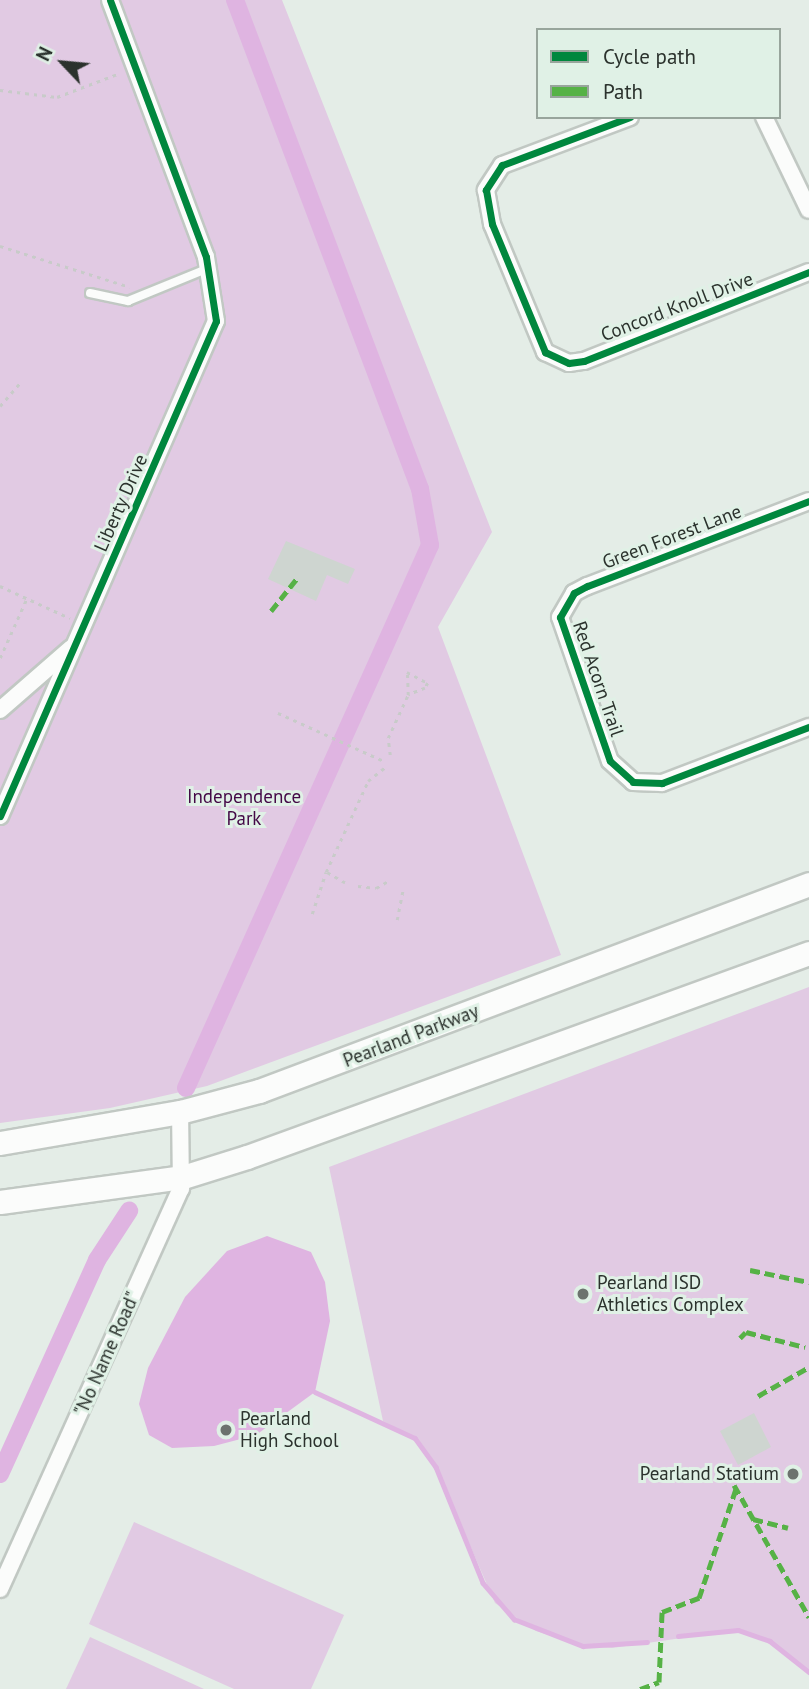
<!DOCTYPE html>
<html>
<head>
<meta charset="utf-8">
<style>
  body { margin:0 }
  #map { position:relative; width:809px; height:1689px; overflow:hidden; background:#e4ede7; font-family:"PT Sans",sans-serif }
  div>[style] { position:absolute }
  .green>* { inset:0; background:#e1cae3 }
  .water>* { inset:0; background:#dfb4e1 }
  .stream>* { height:4.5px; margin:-2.25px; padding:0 2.25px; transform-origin:2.25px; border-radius:2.25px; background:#dfb4e1 }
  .canal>* { height:18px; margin:-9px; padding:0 9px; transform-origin:9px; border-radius:9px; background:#dfb4e1 }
  .building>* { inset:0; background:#ced5d0 }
  .path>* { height:2.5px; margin-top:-1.25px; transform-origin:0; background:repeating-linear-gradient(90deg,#c8cbc9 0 3.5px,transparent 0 8.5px) }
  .roads { filter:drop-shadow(2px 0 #c1c8c3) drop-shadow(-2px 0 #c1c8c3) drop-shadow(0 2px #c1c8c3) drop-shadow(0 -2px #c1c8c3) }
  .lane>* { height:8px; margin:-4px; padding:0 4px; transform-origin:4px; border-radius:4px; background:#fbfcfb }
  .street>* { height:16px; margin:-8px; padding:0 8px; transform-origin:8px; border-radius:8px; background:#fbfcfb }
  .secondary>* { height:23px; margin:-11.5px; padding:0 11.5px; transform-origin:11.5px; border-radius:11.5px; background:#fbfcfb }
  .quiet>* { height:5px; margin-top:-2.5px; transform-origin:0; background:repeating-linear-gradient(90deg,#56b246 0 10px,transparent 0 15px) }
  .cycleway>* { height:7px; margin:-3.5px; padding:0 3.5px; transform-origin:3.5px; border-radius:3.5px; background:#00873e }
  .dots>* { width:19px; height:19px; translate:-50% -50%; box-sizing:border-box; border:4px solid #e0f1e6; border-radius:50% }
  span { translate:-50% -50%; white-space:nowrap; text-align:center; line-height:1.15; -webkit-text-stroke:6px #e0f1e6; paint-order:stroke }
  .street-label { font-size:19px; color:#2b322d }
  .park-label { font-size:19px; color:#440947 }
  .poi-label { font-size:19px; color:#2b322d }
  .left { translate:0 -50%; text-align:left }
  .right { translate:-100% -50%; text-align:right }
  .legend { position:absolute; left:536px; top:28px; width:245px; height:91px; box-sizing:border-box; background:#e0f1e6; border:2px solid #98a59c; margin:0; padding:9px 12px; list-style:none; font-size:21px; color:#2b322d }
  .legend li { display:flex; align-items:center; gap:14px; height:35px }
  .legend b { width:35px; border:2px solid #98a59c }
  .north { position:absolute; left:28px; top:28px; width:70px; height:70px; -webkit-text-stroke:5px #e0f1e6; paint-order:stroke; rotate:296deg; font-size:19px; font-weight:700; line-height:28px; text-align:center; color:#2b322d }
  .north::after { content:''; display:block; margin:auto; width:24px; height:32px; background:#2b322d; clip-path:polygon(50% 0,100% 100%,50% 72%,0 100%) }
</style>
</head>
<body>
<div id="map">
  <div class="green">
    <div style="clip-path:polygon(0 0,282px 0,492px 532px,438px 627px,561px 955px,207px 1086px,110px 1108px,0 1123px)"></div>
    <div style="clip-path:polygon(809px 987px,809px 1672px,770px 1641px,738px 1630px,612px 1648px,583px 1646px,536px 1631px,495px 1603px,436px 1467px,415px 1438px,383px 1421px,329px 1167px)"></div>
    <div style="clip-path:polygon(134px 1522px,344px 1615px,311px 1689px,234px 1689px,89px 1624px)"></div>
    <div style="clip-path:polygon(90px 1637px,204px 1689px,66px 1689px)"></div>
  </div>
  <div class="water">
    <div style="clip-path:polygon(267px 1236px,311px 1252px,325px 1282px,330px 1321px,315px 1392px,256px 1435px,214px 1446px,172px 1448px,149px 1435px,139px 1404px,148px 1368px,185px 1297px,227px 1251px)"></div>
  </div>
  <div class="stream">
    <div style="left:315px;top:1392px;width:110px;rotate:24.7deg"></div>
    <div style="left:415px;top:1438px;width:36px;rotate:54deg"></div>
    <div style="left:436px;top:1467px;width:125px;rotate:67.9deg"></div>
    <div style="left:483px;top:1583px;width:48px;rotate:49.3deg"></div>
    <div style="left:514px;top:1619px;width:74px;rotate:21.4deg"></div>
    <div style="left:583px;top:1646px;width:64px;rotate:-3.6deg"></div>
    <div style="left:678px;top:1636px;width:60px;rotate:-5.7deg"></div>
    <div style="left:738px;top:1630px;width:34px;rotate:19deg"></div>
    <div style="left:770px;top:1641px;width:50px;rotate:38.5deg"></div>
  </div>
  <div class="canal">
    <div style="left:186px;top:1088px;width:595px;rotate:-65.8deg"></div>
    <div style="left:430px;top:545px;width:57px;rotate:-100.1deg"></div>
    <div style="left:420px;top:489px;width:523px;rotate:-110.72deg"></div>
    <div style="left:0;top:1474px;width:235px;rotate:-65.6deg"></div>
    <div style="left:97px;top:1260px;width:59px;rotate:-56.9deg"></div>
  </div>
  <div class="building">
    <div style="clip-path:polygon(286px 541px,355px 569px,348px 584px,327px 575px,316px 601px,268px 579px)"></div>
    <div style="clip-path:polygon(754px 1413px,771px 1447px,738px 1465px,720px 1431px)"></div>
  </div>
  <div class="path">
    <div style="left:0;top:90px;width:57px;rotate:7deg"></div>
    <div style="left:57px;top:97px;width:67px;rotate:-20.9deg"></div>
    <div style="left:0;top:246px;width:136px;rotate:17.5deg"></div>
    <div style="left:0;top:406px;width:32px;rotate:-49deg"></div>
    <div style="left:0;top:586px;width:77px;rotate:24.6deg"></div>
    <div style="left:0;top:658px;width:66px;rotate:-65.8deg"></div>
    <div style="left:407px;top:672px;width:24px;rotate:28deg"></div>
    <div style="left:428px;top:683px;width:6px;rotate:121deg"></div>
    <div style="left:425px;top:688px;width:18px;rotate:158deg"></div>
    <div style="left:408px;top:695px;width:23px;rotate:-92deg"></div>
    <div style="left:278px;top:713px;width:116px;rotate:24.4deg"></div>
    <div style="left:390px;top:755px;width:17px;rotate:-97deg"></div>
    <div style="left:388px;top:738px;width:47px;rotate:-65.1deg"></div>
    <div style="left:345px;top:883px;width:22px;rotate:-150deg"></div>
    <div style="left:326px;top:872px;width:100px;rotate:-65.2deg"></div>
    <div style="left:368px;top:781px;width:21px;rotate:-39deg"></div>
    <div style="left:358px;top:886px;width:18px;rotate:6deg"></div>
    <div style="left:376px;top:888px;width:16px;rotate:-30deg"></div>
    <div style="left:312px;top:914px;width:44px;rotate:-71.6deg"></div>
    <div style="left:397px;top:920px;width:33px;rotate:-79deg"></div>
  </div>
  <div class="roads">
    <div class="lane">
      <div style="left:90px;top:293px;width:39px;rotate:12deg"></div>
      <div style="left:128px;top:301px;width:87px;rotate:-22.2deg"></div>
    </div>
    <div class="street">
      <div style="left:630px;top:117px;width:137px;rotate:159.4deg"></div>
      <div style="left:502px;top:165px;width:30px;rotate:123deg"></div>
      <div style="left:486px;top:190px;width:35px;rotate:80deg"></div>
      <div style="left:492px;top:224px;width:139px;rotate:67.5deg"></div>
      <div style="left:545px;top:352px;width:26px;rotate:25deg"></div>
      <div style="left:569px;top:363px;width:15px;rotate:-8deg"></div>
      <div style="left:584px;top:361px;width:242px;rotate:-21.6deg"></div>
      <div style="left:764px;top:117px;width:103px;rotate:64.2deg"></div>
      <div style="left:809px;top:501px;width:238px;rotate:159deg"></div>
      <div style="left:587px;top:586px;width:15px;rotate:152deg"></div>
      <div style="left:574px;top:593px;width:28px;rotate:120deg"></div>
      <div style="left:560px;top:617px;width:152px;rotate:70.9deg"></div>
      <div style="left:610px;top:761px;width:31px;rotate:42deg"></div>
      <div style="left:633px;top:782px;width:29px;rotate:2deg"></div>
      <div style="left:662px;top:783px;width:157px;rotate:-20.9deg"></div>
      <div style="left:0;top:710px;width:94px;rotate:-41.1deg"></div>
      <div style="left:0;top:816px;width:540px;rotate:-66.43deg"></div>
      <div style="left:216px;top:321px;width:65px;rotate:-98.9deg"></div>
      <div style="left:206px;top:257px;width:274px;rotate:-110.5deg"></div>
      <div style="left:0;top:1589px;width:439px;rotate:-65.7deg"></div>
      <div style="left:181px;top:1189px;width:77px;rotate:-90.7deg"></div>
    </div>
    <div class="secondary">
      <div style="left:0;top:1143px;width:183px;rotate:-9.8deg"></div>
      <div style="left:180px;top:1112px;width:82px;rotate:-14.9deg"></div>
      <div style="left:259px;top:1091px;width:588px;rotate:-20.62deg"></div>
      <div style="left:0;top:1202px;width:185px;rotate:-7.8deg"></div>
      <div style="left:183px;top:1177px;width:67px;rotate:-17.4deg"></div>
      <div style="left:247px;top:1157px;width:598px;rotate:-19.95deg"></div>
    </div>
  </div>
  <div class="quiet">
    <div style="left:271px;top:611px;width:43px;rotate:-51.5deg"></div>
    <div style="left:750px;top:1270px;width:60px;rotate:11.5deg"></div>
    <div style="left:740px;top:1338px;width:8px;rotate:-45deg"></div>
    <div style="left:746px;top:1332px;width:61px;rotate:14.3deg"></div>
    <div style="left:758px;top:1396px;width:59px;rotate:-29.6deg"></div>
    <div style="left:734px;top:1485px;width:152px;rotate:60.4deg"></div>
    <div style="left:753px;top:1519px;width:36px;rotate:14deg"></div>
    <div style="left:640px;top:1689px;width:20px;rotate:-20deg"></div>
    <div style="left:659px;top:1682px;width:70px;rotate:-87.5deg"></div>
    <div style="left:662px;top:1612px;width:40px;rotate:-21deg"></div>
    <div style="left:699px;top:1598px;width:115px;rotate:-71.3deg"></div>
  </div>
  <div class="cycleway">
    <div style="left:630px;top:117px;width:137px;rotate:159.4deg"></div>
    <div style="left:502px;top:165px;width:30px;rotate:123deg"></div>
    <div style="left:486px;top:190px;width:35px;rotate:80deg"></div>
    <div style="left:492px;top:224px;width:139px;rotate:67.5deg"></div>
    <div style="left:545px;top:352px;width:26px;rotate:25deg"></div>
    <div style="left:569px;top:363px;width:15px;rotate:-8deg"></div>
    <div style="left:584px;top:361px;width:242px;rotate:-21.6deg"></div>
    <div style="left:809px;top:501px;width:238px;rotate:159deg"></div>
    <div style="left:587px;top:586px;width:15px;rotate:152deg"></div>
    <div style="left:574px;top:593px;width:28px;rotate:120deg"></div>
    <div style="left:560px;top:617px;width:152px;rotate:70.9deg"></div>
    <div style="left:610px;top:761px;width:31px;rotate:42deg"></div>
    <div style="left:633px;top:782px;width:29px;rotate:2deg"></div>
    <div style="left:662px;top:783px;width:157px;rotate:-20.9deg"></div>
    <div style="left:0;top:816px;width:540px;rotate:-66.43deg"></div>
    <div style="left:216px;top:321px;width:65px;rotate:-98.9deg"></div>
    <div style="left:206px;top:257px;width:274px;rotate:-110.5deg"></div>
  </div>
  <div class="dots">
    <div style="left:583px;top:1294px;background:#6c736e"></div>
    <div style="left:226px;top:1430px;background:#6c736e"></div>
    <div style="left:793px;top:1474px;background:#6c736e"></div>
  </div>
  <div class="street-label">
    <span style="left:677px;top:307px;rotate:-21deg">Concord Knoll Drive</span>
    <span style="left:121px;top:503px;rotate:-66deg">Liberty Drive</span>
    <span style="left:672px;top:537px;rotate:-21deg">Green Forest Lane</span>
    <span style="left:598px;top:679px;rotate:71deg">Red Acorn Trail</span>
    <span style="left:411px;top:1036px;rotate:-21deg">Pearland Parkway</span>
    <span style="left:107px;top:1354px;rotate:-66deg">"No Name Road"</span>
  </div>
  <div class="park-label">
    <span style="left:244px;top:808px">Independence<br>Park</span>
  </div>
  <div class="poi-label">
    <span class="left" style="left:597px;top:1294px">Pearland ISD<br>Athletics Complex</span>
    <span class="left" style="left:240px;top:1430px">Pearland<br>High School</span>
    <span class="right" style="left:779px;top:1474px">Pearland Statium</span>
  </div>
  <ul class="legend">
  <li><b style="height:9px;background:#00873e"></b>Cycle path</li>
  <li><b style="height:9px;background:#56b246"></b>Path</li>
  </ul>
  <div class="north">N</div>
</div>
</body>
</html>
